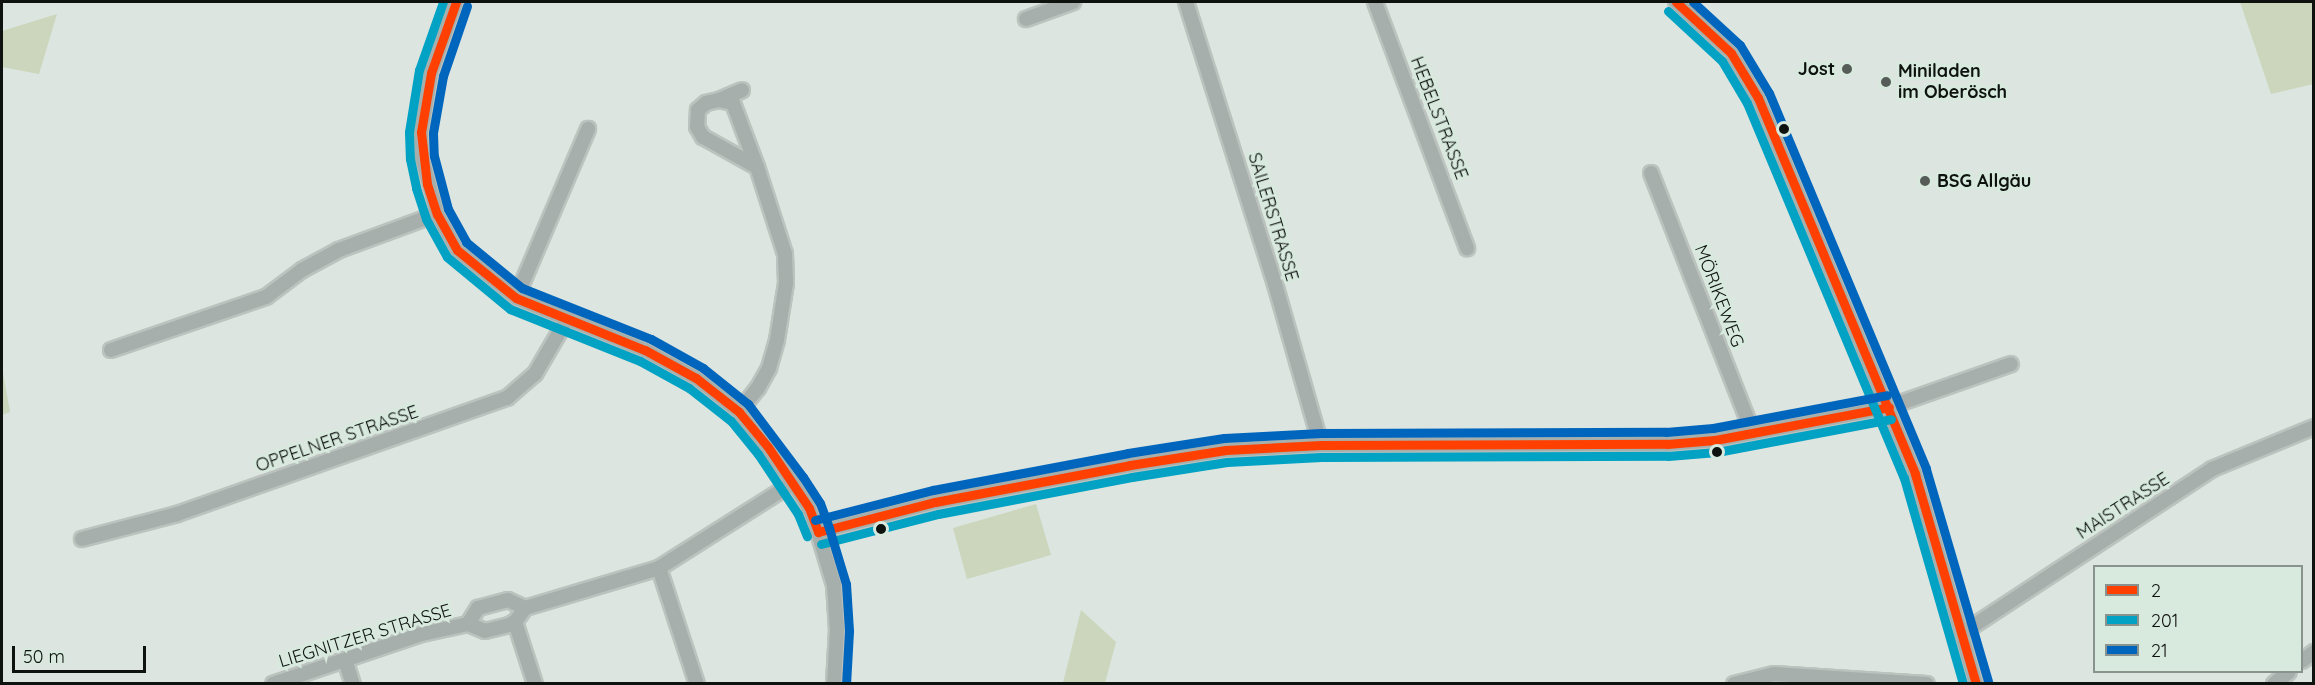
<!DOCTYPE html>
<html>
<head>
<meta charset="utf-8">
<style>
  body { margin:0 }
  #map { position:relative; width:2315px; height:685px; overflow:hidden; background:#dce5df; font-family:Quicksand,sans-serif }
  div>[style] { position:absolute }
  .green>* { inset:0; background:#cbd6bc }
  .roads { filter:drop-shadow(2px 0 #bcc3bf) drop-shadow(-2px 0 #bcc3bf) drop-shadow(0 2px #bcc3bf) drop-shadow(0 -2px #bcc3bf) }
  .street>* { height:14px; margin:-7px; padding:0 7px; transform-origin:7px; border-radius:7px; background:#a6afac }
  .bus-1>* { height:9px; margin:-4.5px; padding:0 4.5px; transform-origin:4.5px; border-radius:4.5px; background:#ff4000 }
  .bus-2>* { height:9px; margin:-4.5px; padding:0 4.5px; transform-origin:4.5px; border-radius:4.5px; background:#01a2c4 }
  .bus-3>* { height:9px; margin:-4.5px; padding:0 4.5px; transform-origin:4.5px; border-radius:4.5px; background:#0065bd }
  .dots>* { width:16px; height:16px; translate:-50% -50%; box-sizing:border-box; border:3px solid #d8e9de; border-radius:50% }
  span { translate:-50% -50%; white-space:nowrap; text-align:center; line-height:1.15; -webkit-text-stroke:6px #d8e9de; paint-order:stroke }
  .poi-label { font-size:18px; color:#0e1310; font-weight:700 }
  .right { translate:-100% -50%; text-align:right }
  .left { translate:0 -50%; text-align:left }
  .street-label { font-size:18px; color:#0e1310 }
  .frame { position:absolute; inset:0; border:3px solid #0e1310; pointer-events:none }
  .legend { position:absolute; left:2093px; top:565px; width:210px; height:108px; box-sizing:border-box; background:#d8e9de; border:2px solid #87938c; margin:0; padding:8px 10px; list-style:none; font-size:18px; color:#0e1310 }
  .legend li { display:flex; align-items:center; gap:12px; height:30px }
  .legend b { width:30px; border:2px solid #87938c }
  .scale { position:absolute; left:12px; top:646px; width:134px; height:27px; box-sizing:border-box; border:3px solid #0e1310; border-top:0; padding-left:8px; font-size:18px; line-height:21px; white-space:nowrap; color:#0e1310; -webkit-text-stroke:4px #d8e9de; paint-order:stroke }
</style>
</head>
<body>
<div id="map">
  <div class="green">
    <div style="clip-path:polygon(2240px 2px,2313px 2px,2313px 84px,2271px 94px)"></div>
    <div style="clip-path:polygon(57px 14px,39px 74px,2px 67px,2px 31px)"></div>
    <div style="clip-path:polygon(2px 367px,10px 412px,2px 415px)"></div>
    <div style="clip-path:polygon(1036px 504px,1051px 555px,967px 579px,953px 528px)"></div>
    <div style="clip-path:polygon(1081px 610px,1116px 642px,1105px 683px,1063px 683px)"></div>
  </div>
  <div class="roads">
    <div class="street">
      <div style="left:456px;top:2px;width:75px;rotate:109.4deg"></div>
      <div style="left:431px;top:73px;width:60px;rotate:99.6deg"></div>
      <div style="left:421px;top:132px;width:26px;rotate:88deg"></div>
      <div style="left:422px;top:158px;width:58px;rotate:75deg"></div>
      <div style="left:437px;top:214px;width:41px;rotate:60.9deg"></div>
      <div style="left:457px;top:250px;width:76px;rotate:39.1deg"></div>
      <div style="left:516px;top:298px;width:139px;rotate:22deg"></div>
      <div style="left:645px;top:350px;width:58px;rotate:28.8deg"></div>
      <div style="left:696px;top:378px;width:55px;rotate:38.3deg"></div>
      <div style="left:739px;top:412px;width:89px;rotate:52.7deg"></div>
      <div style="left:793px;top:483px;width:30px;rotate:57deg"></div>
      <div style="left:809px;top:508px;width:26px;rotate:69deg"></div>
      <div style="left:818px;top:532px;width:55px;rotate:73.2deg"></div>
      <div style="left:834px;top:585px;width:45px;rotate:86.2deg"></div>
      <div style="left:837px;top:630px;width:54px;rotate:93.2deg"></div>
      <div style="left:1186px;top:2px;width:296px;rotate:72.5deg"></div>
      <div style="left:1275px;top:284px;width:167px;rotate:74.1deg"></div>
      <div style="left:1375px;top:2px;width:263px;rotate:69.5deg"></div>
      <div style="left:1676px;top:2px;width:75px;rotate:42.8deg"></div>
      <div style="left:1731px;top:53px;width:52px;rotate:59deg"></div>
      <div style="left:1758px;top:98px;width:407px;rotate:67.3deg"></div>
      <div style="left:1915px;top:474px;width:219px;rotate:73.8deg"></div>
      <div style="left:1026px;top:19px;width:50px;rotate:-19.9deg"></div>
      <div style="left:719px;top:100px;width:25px;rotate:-23deg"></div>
      <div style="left:1651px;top:173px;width:279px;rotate:68.6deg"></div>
      <div style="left:516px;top:298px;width:184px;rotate:-66.9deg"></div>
      <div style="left:111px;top:350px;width:164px;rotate:-18.9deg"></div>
      <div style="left:266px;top:297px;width:45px;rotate:-36.9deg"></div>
      <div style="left:302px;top:270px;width:42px;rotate:-28.4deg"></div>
      <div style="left:339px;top:250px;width:104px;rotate:-20.2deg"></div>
      <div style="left:739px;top:412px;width:31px;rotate:-52deg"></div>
      <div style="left:758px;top:388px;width:23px;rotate:-61deg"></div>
      <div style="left:769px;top:368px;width:29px;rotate:-74deg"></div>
      <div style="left:777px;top:340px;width:58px;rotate:-81deg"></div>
      <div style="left:786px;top:283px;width:29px;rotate:-92deg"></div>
      <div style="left:785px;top:254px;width:91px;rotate:-107.8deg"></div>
      <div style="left:757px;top:167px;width:68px;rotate:-110.6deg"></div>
      <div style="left:733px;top:103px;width:14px;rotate:-168deg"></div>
      <div style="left:719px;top:100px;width:13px;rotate:167deg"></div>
      <div style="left:706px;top:103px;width:11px;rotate:139deg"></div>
      <div style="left:698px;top:110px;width:17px;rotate:93deg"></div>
      <div style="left:697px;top:127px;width:12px;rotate:59deg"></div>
      <div style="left:703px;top:137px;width:62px;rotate:29.1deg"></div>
      <div style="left:818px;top:532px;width:121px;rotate:-14.4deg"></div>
      <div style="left:935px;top:502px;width:198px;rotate:-10.7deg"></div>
      <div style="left:1130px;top:465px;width:97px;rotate:-8.9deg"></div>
      <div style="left:1226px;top:450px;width:95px;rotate:-3deg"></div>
      <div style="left:1321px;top:445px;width:346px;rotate:-0.2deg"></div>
      <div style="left:1667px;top:444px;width:48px;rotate:-4.8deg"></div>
      <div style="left:1715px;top:440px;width:177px;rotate:-10.7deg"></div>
      <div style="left:1889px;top:407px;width:129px;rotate:-19.4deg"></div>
      <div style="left:82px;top:539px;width:98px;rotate:-14.7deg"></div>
      <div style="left:177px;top:514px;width:350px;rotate:-19.4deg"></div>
      <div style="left:507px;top:398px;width:37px;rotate:-41deg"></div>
      <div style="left:535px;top:374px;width:64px;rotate:-59.8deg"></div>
      <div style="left:659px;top:568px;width:122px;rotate:71.9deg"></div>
      <div style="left:515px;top:622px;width:65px;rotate:72.1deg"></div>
      <div style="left:468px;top:624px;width:19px;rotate:-58deg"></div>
      <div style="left:478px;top:608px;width:31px;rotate:-15deg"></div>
      <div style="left:508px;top:600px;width:19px;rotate:25deg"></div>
      <div style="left:1961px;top:634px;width:300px;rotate:-33.3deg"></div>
      <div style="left:2212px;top:469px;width:110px;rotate:-22.4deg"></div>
      <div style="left:345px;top:660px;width:25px;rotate:72deg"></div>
      <div style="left:2302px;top:661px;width:15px;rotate:-37deg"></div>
      <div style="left:273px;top:684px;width:157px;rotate:-18.6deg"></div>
      <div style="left:422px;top:634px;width:47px;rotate:-12.3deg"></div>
      <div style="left:468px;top:624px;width:18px;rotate:22deg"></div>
      <div style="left:485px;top:631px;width:25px;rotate:-14deg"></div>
      <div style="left:509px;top:625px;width:7px;rotate:-27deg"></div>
      <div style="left:515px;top:622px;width:17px;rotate:-54deg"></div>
      <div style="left:525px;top:608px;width:140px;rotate:-16.6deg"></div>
      <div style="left:659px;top:568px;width:159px;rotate:-32.4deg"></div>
      <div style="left:1734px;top:684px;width:41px;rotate:-14deg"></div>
      <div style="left:1774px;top:674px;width:153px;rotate:3.7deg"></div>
      <div style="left:2274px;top:684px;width:19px;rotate:-39deg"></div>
    </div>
  </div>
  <div class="bus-1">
    <div style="left:456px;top:2px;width:75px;rotate:109.4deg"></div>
    <div style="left:431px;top:73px;width:60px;rotate:99.6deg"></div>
    <div style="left:421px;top:132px;width:52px;rotate:83.4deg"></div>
    <div style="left:427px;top:184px;width:32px;rotate:72deg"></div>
    <div style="left:437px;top:214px;width:41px;rotate:60.9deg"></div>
    <div style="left:457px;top:250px;width:76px;rotate:39.1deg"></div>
    <div style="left:516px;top:298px;width:139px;rotate:22deg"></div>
    <div style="left:645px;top:350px;width:58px;rotate:28.8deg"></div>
    <div style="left:696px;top:378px;width:55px;rotate:38.3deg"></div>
    <div style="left:739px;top:412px;width:45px;rotate:50.4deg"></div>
    <div style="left:768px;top:447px;width:73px;rotate:56.1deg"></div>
    <div style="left:809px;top:508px;width:26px;rotate:69deg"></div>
    <div style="left:1676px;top:2px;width:75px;rotate:42.8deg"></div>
    <div style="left:1731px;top:53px;width:52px;rotate:59deg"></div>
    <div style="left:1758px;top:98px;width:407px;rotate:67.3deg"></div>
    <div style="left:1915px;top:474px;width:219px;rotate:73.8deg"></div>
    <div style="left:818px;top:532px;width:121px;rotate:-14.4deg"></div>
    <div style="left:935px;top:502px;width:198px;rotate:-10.7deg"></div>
    <div style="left:1130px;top:465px;width:97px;rotate:-8.9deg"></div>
    <div style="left:1226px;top:450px;width:95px;rotate:-3deg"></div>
    <div style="left:1321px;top:445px;width:346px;rotate:-0.2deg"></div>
    <div style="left:1667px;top:444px;width:48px;rotate:-4.8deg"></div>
    <div style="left:1715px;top:440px;width:177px;rotate:-10.7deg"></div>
  </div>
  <div class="bus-2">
    <div style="left:443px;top:2px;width:72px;rotate:109.4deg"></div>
    <div style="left:419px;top:70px;width:63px;rotate:99.2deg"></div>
    <div style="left:409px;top:132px;width:27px;rotate:88deg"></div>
    <div style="left:410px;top:159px;width:30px;rotate:78deg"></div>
    <div style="left:416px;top:188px;width:33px;rotate:72deg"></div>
    <div style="left:426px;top:219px;width:43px;rotate:61.1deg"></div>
    <div style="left:447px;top:257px;width:82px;rotate:39.5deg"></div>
    <div style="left:510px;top:309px;width:140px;rotate:21.8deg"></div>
    <div style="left:640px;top:361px;width:56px;rotate:28.9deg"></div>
    <div style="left:689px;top:388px;width:53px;rotate:38.2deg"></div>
    <div style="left:731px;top:421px;width:43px;rotate:50.7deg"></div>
    <div style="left:758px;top:454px;width:72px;rotate:56.3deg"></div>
    <div style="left:798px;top:514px;width:24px;rotate:68deg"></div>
    <div style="left:1668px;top:11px;width:74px;rotate:42.8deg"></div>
    <div style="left:1722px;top:61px;width:49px;rotate:59.2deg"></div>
    <div style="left:1747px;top:103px;width:407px;rotate:67.3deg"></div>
    <div style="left:1904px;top:478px;width:214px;rotate:74deg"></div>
    <div style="left:821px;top:544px;width:121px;rotate:-14.4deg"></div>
    <div style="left:938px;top:514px;width:197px;rotate:-10.8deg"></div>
    <div style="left:1132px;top:477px;width:96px;rotate:-9deg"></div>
    <div style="left:1227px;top:462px;width:94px;rotate:-3deg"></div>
    <div style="left:1321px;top:457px;width:347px;rotate:-0.2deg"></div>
    <div style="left:1668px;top:456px;width:49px;rotate:-4.7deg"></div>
    <div style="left:1717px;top:452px;width:177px;rotate:-10.7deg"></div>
  </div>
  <div class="bus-3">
    <div style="left:1693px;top:2px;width:64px;rotate:42.5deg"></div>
    <div style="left:1740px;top:45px;width:56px;rotate:58.9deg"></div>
    <div style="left:1769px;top:93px;width:407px;rotate:67.3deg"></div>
    <div style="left:1926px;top:469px;width:221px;rotate:73.7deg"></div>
    <div style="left:467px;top:6px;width:74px;rotate:108.9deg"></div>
    <div style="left:443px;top:76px;width:58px;rotate:100deg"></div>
    <div style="left:433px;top:133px;width:23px;rotate:88deg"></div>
    <div style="left:434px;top:156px;width:55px;rotate:75.2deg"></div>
    <div style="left:448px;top:209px;width:38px;rotate:61deg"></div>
    <div style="left:466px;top:242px;width:72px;rotate:39.4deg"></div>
    <div style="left:522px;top:288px;width:139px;rotate:21.6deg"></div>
    <div style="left:651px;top:339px;width:60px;rotate:29.1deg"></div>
    <div style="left:703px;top:368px;width:58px;rotate:38.7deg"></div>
    <div style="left:748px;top:404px;width:91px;rotate:53deg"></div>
    <div style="left:803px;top:477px;width:31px;rotate:57deg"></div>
    <div style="left:820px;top:503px;width:27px;rotate:70deg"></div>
    <div style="left:829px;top:528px;width:59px;rotate:73.1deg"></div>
    <div style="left:846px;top:584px;width:47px;rotate:86.3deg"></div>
    <div style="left:849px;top:631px;width:53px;rotate:93.2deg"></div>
    <div style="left:815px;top:520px;width:122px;rotate:-14.3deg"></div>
    <div style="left:933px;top:490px;width:198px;rotate:-10.7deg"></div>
    <div style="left:1128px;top:453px;width:97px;rotate:-8.9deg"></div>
    <div style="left:1224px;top:438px;width:97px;rotate:-3deg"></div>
    <div style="left:1321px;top:433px;width:345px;rotate:-0.2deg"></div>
    <div style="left:1666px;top:432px;width:47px;rotate:-4.9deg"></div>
    <div style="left:1713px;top:428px;width:177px;rotate:-10.7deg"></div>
  </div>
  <div class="dots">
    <div style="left:1847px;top:69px;background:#565c58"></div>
    <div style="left:1886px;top:82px;background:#565c58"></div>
    <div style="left:1784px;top:129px;background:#0e1310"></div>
    <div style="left:1925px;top:181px;background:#565c58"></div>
    <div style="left:1717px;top:452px;background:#0e1310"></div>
    <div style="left:881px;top:529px;background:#0e1310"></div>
  </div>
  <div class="poi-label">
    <span class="right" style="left:1835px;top:69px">Jost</span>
    <span class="left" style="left:1898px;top:82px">Miniladen<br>im Oberösch</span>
    <span class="left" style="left:1937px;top:181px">BSG Allgäu</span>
  </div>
  <div class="street-label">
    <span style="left:1439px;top:118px;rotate:69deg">HEBELSTRASSE</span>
    <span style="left:1273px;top:217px;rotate:73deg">SAILERSTRASSE</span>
    <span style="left:1719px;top:296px;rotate:69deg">MÖRIKEWEG</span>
    <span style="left:337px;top:439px;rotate:-19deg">OPPELNER STRASSE</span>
    <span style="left:2123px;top:506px;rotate:-33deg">MAISTRASSE</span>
    <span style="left:365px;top:636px;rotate:-17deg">LIEGNITZER STRASSE</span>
  </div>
  <div class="frame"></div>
  <ul class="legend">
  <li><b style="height:8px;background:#ff4000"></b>2</li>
  <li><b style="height:8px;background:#01a2c4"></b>201</li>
  <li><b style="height:8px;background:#0065bd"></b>21</li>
  </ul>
  <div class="scale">50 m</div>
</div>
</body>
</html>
